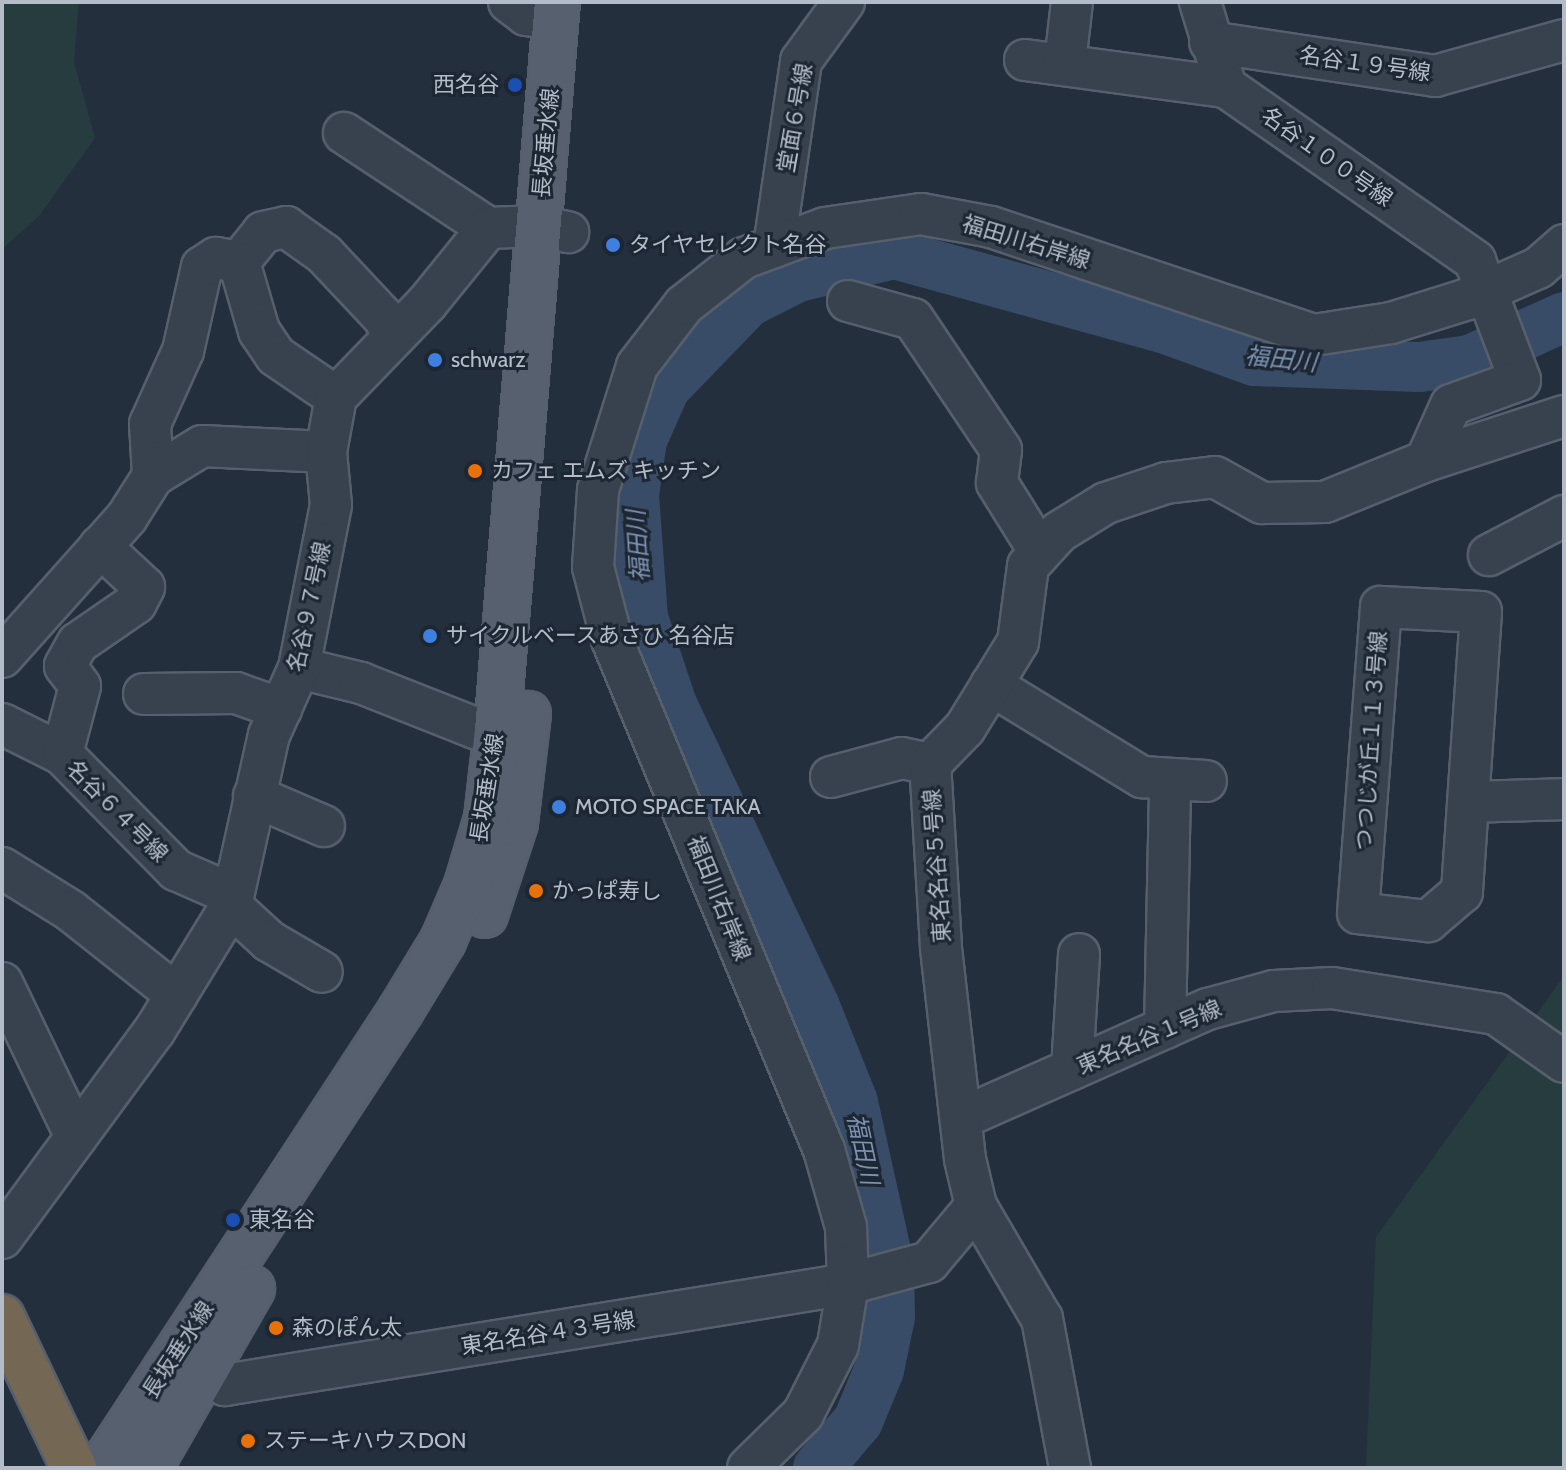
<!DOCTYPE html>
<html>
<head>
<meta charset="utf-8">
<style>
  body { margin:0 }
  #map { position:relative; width:1566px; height:1470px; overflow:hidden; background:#242f3e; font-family:Cabin,"Noto Sans JP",sans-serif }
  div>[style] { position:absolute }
  .green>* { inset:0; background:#263c3f }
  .river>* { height:50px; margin:-25px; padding:0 25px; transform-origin:25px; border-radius:25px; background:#394c67 }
  .roads { filter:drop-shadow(2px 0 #565f6c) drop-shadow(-2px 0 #565f6c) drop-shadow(0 2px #565f6c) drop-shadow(0 -2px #565f6c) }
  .minor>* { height:40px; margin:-20px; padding:0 20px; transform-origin:20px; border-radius:20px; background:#38414e }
  .major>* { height:44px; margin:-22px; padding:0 22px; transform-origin:22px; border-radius:22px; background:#56606e }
  .highway>* { height:44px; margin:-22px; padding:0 22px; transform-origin:22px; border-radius:22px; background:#746855 }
  .dots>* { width:22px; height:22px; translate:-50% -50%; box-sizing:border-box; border:4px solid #1d2633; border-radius:50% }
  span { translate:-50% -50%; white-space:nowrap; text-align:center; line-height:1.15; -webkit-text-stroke:6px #1d2633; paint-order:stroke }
  .street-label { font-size:22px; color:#b4bcc9 }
  .poi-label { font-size:22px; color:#b4bcc9 }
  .right { translate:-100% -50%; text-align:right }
  .left { translate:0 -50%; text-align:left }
  .water-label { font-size:24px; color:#7c92b1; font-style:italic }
  .frame { position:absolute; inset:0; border:4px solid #b4bcc9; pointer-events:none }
</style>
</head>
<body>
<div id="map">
  <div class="green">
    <div style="clip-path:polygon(2px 2px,79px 2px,74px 62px,95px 138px,39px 216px,2px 249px)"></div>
    <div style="clip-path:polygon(1564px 976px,1564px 1468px,1366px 1468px,1376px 1237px)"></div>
  </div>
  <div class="river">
    <div style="left:818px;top:1468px;width:62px;rotate:-49.6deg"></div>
    <div style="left:858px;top:1421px;width:55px;rotate:-67.6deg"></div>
    <div style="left:879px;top:1370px;width:54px;rotate:-78.3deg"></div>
    <div style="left:890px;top:1317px;width:52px;rotate:-91.1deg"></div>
    <div style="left:889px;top:1265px;width:167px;rotate:-102.5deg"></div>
    <div style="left:853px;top:1102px;width:102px;rotate:-111.8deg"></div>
    <div style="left:815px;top:1007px;width:337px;rotate:-115.3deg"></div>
    <div style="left:671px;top:702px;width:89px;rotate:-108.4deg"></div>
    <div style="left:643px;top:618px;width:123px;rotate:-94.2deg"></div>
    <div style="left:634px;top:495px;width:56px;rotate:-81.7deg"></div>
    <div style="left:642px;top:440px;width:57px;rotate:-66.1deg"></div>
    <div style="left:665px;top:388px;width:120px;rotate:-46deg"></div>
    <div style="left:748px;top:302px;width:56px;rotate:-26.6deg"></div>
    <div style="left:798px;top:277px;width:99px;rotate:-13.5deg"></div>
    <div style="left:894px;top:254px;width:279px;rotate:15.4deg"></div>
    <div style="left:1163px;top:328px;width:97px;rotate:19.9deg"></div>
    <div style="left:1254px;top:361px;width:165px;rotate:2.1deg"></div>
    <div style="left:1419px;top:367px;width:51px;rotate:-7.8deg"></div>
    <div style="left:1470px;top:360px;width:103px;rotate:-24.6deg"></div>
  </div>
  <div class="roads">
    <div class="minor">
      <div style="left:509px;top:2px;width:21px;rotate:37deg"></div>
      <div style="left:526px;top:15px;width:30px;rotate:8deg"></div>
      <div style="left:1200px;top:2px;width:89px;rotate:73deg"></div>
      <div style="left:1226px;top:87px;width:304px;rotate:34.9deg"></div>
      <div style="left:1475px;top:261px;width:127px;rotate:69.3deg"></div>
      <div style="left:1520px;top:380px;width:73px;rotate:160.1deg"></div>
      <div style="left:1451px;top:405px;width:61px;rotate:114.1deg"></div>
      <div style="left:1210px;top:42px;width:228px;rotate:8.6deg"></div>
      <div style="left:1435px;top:76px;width:134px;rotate:-15.6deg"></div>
      <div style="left:1025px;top:60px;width:203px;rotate:7.7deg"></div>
      <div style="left:1065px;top:63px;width:61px;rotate:-83.5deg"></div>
      <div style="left:344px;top:133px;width:173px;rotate:33.4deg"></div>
      <div style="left:774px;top:247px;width:188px;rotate:-81.7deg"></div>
      <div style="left:801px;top:61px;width:73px;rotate:-53.9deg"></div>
      <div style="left:239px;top:262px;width:38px;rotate:-51deg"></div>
      <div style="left:263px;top:232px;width:24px;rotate:-12deg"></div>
      <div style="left:286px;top:227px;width:47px;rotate:35.4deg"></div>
      <div style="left:324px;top:254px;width:88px;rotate:46.8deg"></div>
      <div style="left:384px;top:318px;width:21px;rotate:61deg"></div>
      <div style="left:239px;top:262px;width:72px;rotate:73.8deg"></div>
      <div style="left:259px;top:331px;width:30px;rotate:56deg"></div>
      <div style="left:276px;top:356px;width:73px;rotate:34.3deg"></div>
      <div style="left:848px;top:301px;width:67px;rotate:15.5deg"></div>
      <div style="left:913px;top:319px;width:158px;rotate:56.1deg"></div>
      <div style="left:1001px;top:450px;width:33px;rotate:97deg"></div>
      <div style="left:997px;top:483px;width:81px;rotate:58.1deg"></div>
      <div style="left:153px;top:476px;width:52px;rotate:-93.3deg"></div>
      <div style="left:150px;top:424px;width:80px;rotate:-65.7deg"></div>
      <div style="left:183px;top:351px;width:86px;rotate:-77.3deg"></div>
      <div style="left:202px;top:267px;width:17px;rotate:-33deg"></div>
      <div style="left:216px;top:258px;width:23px;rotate:10deg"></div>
      <div style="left:1489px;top:555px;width:85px;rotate:-27.5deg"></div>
      <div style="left:1381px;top:607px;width:100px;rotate:2.9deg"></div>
      <div style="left:1481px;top:612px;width:281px;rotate:93.9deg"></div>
      <div style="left:1462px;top:892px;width:45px;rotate:139.5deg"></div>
      <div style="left:1428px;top:921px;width:70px;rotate:-173.5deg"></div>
      <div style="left:1358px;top:913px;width:307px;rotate:-85.7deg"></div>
      <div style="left:2px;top:657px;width:188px;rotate:-48.2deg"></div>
      <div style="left:127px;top:517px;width:49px;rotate:-57.6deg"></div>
      <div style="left:153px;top:476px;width:57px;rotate:-31.5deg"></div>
      <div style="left:202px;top:446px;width:124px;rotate:2.8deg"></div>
      <div style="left:299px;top:668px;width:64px;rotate:13.6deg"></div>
      <div style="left:361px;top:683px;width:123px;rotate:21.5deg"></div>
      <div style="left:475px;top:728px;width:22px;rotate:5deg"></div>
      <div style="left:991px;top:685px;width:177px;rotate:31.4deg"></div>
      <div style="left:1142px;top:777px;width:64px;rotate:3.6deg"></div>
      <div style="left:144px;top:694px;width:92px;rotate:-0.6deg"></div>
      <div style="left:236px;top:693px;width:48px;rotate:19.6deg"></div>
      <div style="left:2px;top:724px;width:67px;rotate:26.6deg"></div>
      <div style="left:62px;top:754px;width:163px;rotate:45.5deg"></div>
      <div style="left:176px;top:870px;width:62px;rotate:23.7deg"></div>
      <div style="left:62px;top:754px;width:70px;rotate:-75.2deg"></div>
      <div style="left:80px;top:686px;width:25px;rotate:-127deg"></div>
      <div style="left:65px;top:666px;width:26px;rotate:-61deg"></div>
      <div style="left:78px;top:643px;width:70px;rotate:-34.6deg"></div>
      <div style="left:136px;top:603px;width:18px;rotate:-63deg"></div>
      <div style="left:144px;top:587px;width:60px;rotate:-137deg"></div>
      <div style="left:831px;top:777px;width:73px;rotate:-15deg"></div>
      <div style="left:902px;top:758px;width:29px;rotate:12deg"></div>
      <div style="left:254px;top:796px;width:76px;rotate:23.2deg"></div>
      <div style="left:1469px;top:802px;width:95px;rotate:-1.8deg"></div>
      <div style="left:2px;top:868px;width:81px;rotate:31.9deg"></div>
      <div style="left:71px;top:911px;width:135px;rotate:38.4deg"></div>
      <div style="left:231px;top:906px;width:52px;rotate:42.6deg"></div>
      <div style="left:269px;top:941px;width:61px;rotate:30.3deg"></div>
      <div style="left:2px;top:983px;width:171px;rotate:64.3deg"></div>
      <div style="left:1165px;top:1028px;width:249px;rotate:-88.8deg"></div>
      <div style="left:1072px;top:1069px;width:115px;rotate:-86.5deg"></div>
      <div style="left:964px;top:1117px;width:267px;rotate:-23.9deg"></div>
      <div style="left:1208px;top:1009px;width:68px;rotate:-15.3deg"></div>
      <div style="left:1274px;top:991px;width:58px;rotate:-3deg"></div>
      <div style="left:1332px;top:988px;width:166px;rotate:9deg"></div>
      <div style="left:1496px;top:1014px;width:83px;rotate:35.2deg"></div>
      <div style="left:2px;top:1238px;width:258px;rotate:-53.7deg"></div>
      <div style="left:155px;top:1030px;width:145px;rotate:-58.5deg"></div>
      <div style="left:231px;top:906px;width:175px;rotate:-77.5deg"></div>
      <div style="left:269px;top:735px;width:73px;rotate:-65.9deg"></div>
      <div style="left:299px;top:668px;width:166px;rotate:-78.9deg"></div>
      <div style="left:331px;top:505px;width:53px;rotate:-95.4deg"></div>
      <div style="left:326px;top:452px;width:56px;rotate:-79.7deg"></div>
      <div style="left:336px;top:397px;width:131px;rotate:-45.9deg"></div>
      <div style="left:427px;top:303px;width:97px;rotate:-50.9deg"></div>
      <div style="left:488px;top:228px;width:51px;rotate:-2.2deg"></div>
      <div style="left:539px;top:226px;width:30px;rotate:12deg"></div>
      <div style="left:177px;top:1357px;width:56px;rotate:30.3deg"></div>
      <div style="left:225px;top:1385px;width:631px;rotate:-9.21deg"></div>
      <div style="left:848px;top:1284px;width:84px;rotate:-15.2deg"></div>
      <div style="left:929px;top:1262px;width:73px;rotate:-50deg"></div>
      <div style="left:748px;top:1468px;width:77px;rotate:-44.5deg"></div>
      <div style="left:803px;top:1414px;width:77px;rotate:-63.1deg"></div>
      <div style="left:838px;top:1345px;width:62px;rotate:-80.7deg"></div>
      <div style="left:848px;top:1284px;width:57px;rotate:-92deg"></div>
      <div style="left:846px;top:1227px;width:80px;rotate:-105.9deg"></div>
      <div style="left:824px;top:1150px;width:552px;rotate:-112.57deg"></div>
      <div style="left:612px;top:640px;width:75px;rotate:-104.6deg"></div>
      <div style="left:593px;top:567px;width:77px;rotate:-86.3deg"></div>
      <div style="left:598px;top:490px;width:130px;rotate:-72.5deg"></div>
      <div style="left:637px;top:366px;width:77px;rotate:-52.4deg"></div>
      <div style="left:684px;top:305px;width:76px;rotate:-38.1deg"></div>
      <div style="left:744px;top:258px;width:86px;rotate:-20.3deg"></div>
      <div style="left:825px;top:228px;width:97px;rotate:-8.3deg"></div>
      <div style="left:921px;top:214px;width:71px;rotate:10.5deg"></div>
      <div style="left:991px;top:227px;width:341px;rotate:18.5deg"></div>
      <div style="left:1314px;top:335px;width:78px;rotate:-8.9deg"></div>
      <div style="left:1391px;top:323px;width:81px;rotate:-17.3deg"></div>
      <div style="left:1468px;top:299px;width:77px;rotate:-23.9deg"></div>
      <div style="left:1538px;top:268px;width:35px;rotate:-41deg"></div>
      <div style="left:1070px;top:1468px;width:152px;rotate:-100.6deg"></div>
      <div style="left:1042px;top:1319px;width:131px;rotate:-120.3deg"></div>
      <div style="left:976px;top:1206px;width:48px;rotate:-103.2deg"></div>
      <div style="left:965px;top:1159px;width:213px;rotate:-96.5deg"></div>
      <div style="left:941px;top:947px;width:183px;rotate:-93.4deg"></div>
      <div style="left:930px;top:764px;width:50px;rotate:-45.8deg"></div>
      <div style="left:965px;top:728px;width:101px;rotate:-58.4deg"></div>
      <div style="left:1018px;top:642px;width:77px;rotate:-82.5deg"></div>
      <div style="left:1028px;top:566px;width:46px;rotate:-47.6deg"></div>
      <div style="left:1059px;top:532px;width:55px;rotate:-31.7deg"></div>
      <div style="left:1106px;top:503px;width:63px;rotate:-18.4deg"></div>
      <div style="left:1166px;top:483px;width:49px;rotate:-7deg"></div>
      <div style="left:1215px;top:477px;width:54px;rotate:29deg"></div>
      <div style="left:1262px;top:503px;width:63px;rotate:-0.9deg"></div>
      <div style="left:1325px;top:502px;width:109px;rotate:-22.1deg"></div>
      <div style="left:1426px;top:461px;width:145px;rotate:-18.1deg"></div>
    </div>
    <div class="major">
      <div style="left:485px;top:915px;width:97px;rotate:-71.9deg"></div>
      <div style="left:515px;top:823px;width:110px;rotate:-83.2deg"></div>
      <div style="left:101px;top:1468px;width:548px;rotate:-56.77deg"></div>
      <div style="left:401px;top:1010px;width:81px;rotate:-58.7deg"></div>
      <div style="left:443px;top:941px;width:61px;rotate:-66.8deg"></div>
      <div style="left:467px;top:885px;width:70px;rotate:-73.4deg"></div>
      <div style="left:487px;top:818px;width:89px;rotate:-83.5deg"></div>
      <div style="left:497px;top:730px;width:730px;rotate:-85.29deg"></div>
      <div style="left:149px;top:1468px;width:207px;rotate:-60.1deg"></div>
    </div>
    <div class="highway">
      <div style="left:2px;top:1317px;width:167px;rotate:64.5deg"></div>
    </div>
  </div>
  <div class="dots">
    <div style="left:515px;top:85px;background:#1a4fb4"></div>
    <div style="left:613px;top:245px;background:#3f7fe0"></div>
    <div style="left:435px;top:360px;background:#3f7fe0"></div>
    <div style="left:475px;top:471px;background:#e8710a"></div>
    <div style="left:430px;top:636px;background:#3f7fe0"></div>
    <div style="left:559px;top:807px;background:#3f7fe0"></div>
    <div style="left:536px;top:891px;background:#e8710a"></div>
    <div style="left:233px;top:1220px;background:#1a4fb4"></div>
    <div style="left:276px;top:1328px;background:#e8710a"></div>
    <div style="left:248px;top:1441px;background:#e8710a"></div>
  </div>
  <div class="street-label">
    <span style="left:1365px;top:64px;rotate:8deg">名谷１９号線</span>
    <span style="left:795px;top:118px;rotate:-80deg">堂面６号線</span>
    <span style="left:546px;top:143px;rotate:-85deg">長坂垂水線</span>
    <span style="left:1327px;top:157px;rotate:35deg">名谷１００号線</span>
    <span style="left:1026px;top:242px;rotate:17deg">福田川右岸線</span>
    <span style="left:309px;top:607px;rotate:-78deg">名谷９７号線</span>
    <span style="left:1371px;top:741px;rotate:-86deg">つつじが丘１１３号線</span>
    <span style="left:487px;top:788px;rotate:-81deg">長坂垂水線</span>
    <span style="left:117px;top:811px;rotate:45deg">名谷６４号線</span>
    <span style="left:937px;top:866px;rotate:-94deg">東名名谷５号線</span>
    <span style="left:719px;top:898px;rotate:68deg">福田川右岸線</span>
    <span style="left:1149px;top:1037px;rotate:-23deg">東名名谷１号線</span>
    <span style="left:548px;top:1333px;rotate:-9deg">東名名谷４３号線</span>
    <span style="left:178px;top:1350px;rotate:-57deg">長坂垂水線</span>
  </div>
  <div class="poi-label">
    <span class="right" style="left:499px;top:85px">西名谷</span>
    <span class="left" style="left:629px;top:245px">タイヤセレクト名谷</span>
    <span class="left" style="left:451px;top:360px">schwarz</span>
    <span class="left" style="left:491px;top:471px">カフェ エムズ キッチン</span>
    <span class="left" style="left:446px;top:636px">サイクルベースあさひ 名谷店</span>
    <span class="left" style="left:575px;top:807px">MOTO SPACE TAKA</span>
    <span class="left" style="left:552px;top:891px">かっぱ寿し</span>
    <span class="left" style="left:249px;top:1220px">東名谷</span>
    <span class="left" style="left:292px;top:1328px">森のぽん太</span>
    <span class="left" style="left:264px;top:1441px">ステーキハウスDON</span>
  </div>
  <div class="water-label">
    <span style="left:1281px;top:359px;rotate:6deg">福田川</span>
    <span style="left:638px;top:546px;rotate:-94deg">福田川</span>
    <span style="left:863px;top:1149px;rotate:78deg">福田川</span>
  </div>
  <div class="frame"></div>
</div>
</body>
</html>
